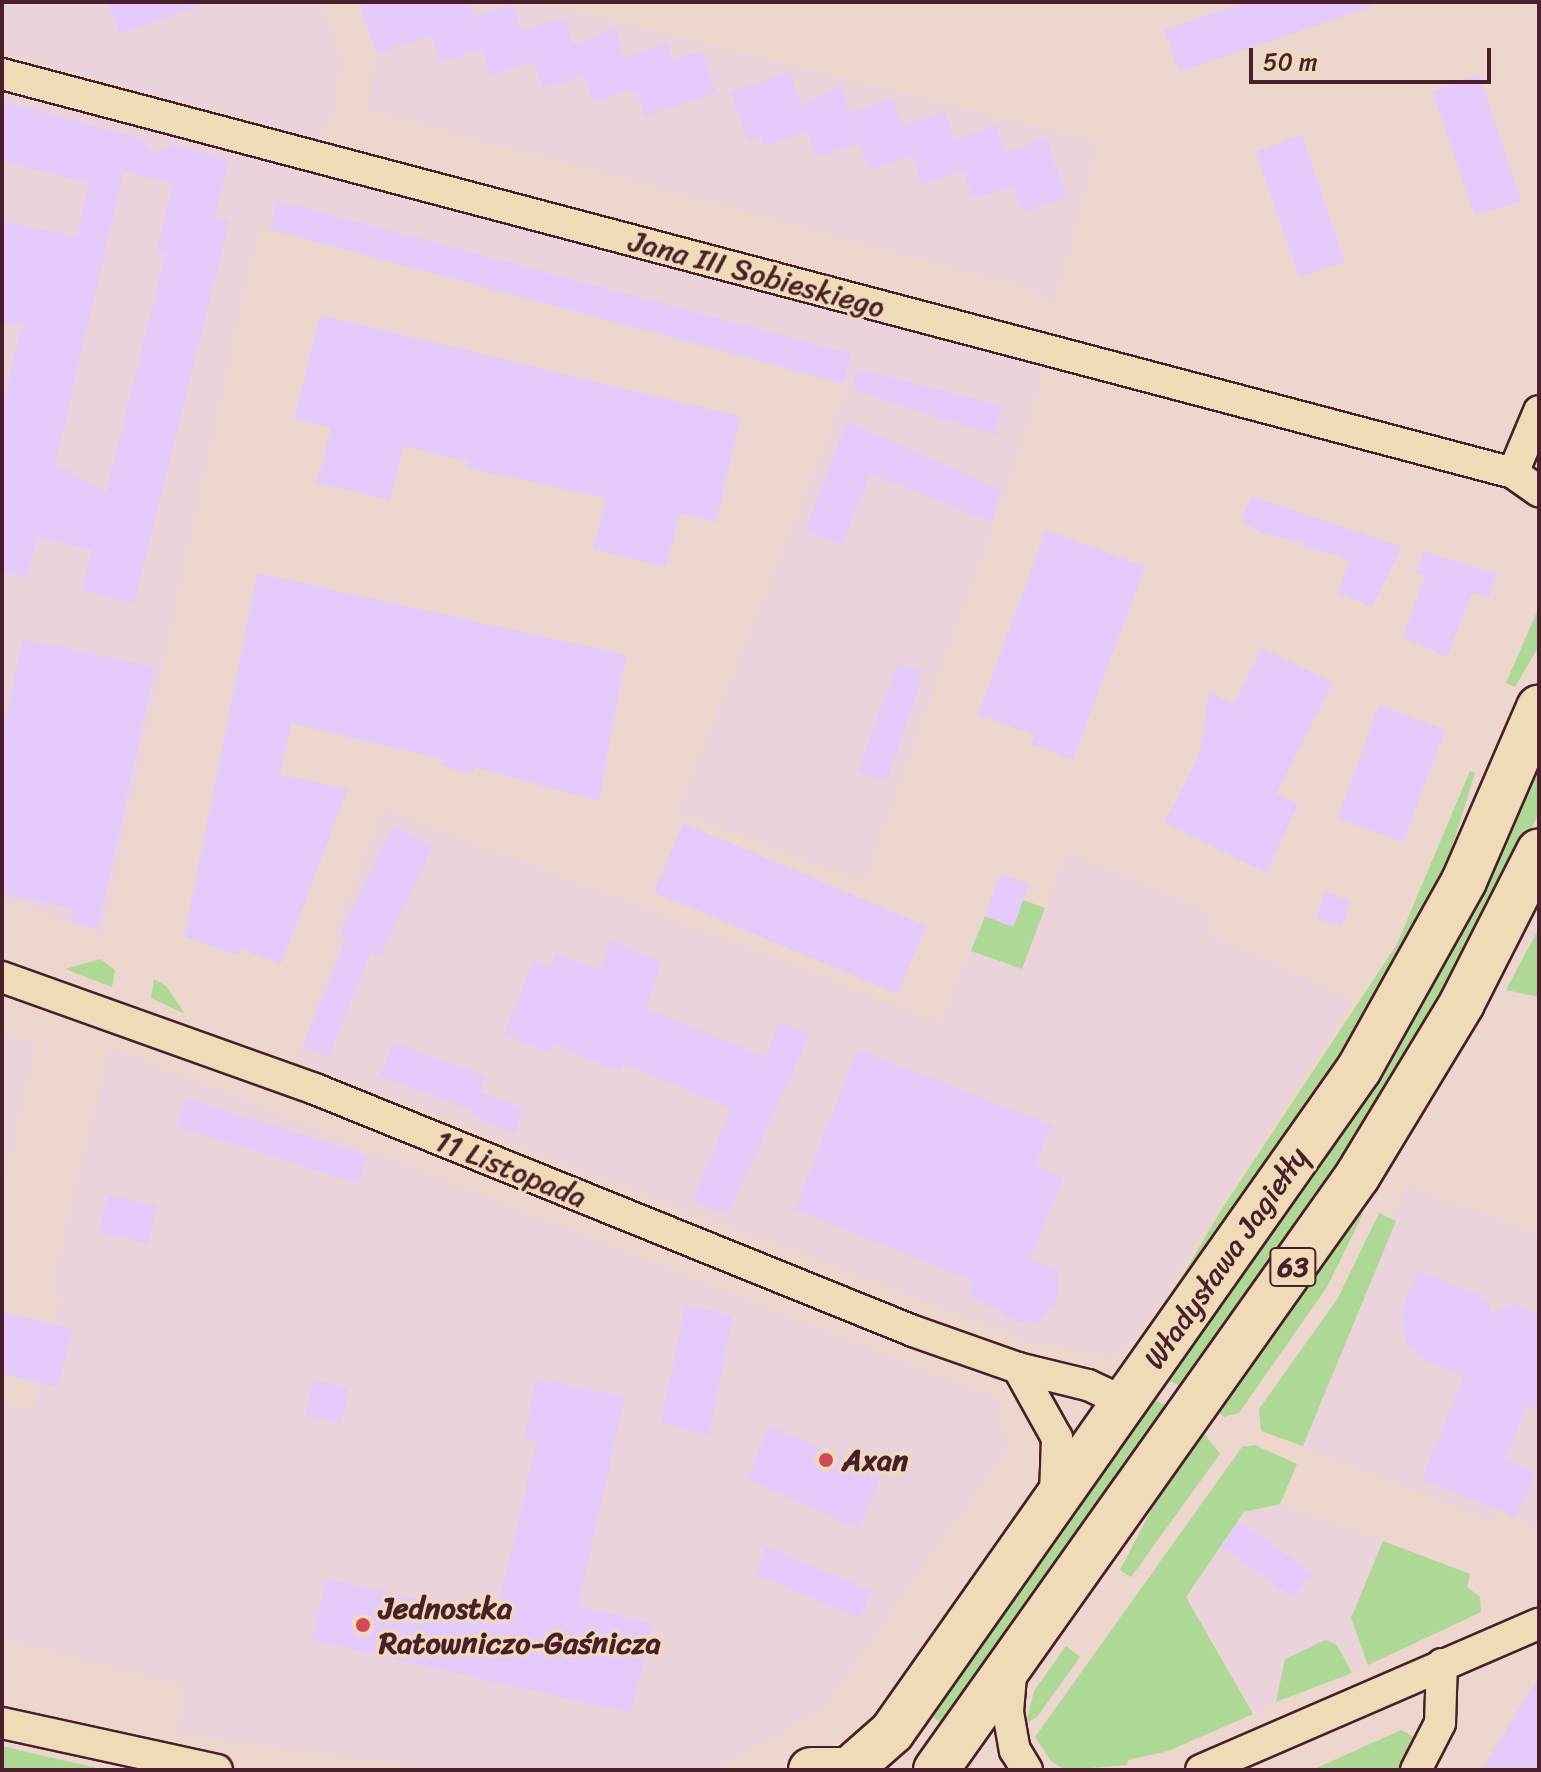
<!DOCTYPE html>
<html>
<head>
<meta charset="utf-8">
<style>
  body { margin:0 }
  #map { position:relative; width:1541px; height:1772px; overflow:hidden; background:#edd6cd; font-family:Sriracha,sans-serif }
  div>[style] { position:absolute }
  .built>* { inset:0; background:#ebd3db }
  .green>* { inset:0; background:#aed895 }
  .building>* { inset:0; background:#e5cbfb }
  .roads { filter:drop-shadow(2px 0 #4a1f2b) drop-shadow(-2px 0 #4a1f2b) drop-shadow(0 2px #4a1f2b) drop-shadow(0 -2px #4a1f2b) }
  .minor>* { height:30px; margin:-15px; padding:0 15px; transform-origin:15px; border-radius:15px; background:#f0dbb9 }
  .primary>* { height:44px; margin:-22px; padding:0 22px; transform-origin:22px; border-radius:22px; background:#f0dbb9 }
  .dots>* { width:22px; height:22px; translate:-50% -50%; box-sizing:border-box; border:4px solid #f0dbb9; border-radius:50% }
  span { translate:-50% -50%; white-space:nowrap; text-align:center; line-height:1.15; -webkit-text-stroke:6px #f0dbb9; paint-order:stroke }
  .shield-label span { padding:2px 6px; background:#f0dbb9; border:2px solid; border-radius:6px; -webkit-text-stroke-width:0 }
  .shield-label { font-size:28px; color:#4a1f2b; font-weight:700 }
  .street-label { font-size:30px; color:#4a1f2b }
  .poi-label { font-size:30px; color:#4a1f2b; font-weight:700 }
  .left { translate:0 -50%; text-align:left }
  .frame { position:absolute; inset:0; border:4px solid #4a1f2b; pointer-events:none }
  .scale { position:absolute; left:1249px; top:48px; width:242px; height:36px; box-sizing:border-box; border:4px solid #4a1f2b; border-top:0; padding-left:10px; font-size:24px; line-height:28px; white-space:nowrap; color:#4a1f2b; -webkit-text-stroke:6px #f0dbb9; paint-order:stroke }
</style>
</head>
<body>
<div id="map">
  <div class="built">
    <div style="clip-path:polygon(4px 2px,319px 2px,342px 58px,331px 119px,318px 138px,2px 52px)"></div>
    <div style="clip-path:polygon(358px 2px,539px 2px,1097px 142px,1055px 302px,1033px 289px,367px 109px,376px 53px)"></div>
    <div style="clip-path:polygon(2px 93px,1043px 366px,1028px 426px,864px 882px,678px 811px,849px 387px,258px 227px,103px 934px,2px 898px)"></div>
    <div style="clip-path:polygon(384px 809px,941px 1023px,985px 916px,1013px 927px,1023px 900px,1045px 908px,1067px 852px,1212px 915px,1206px 934px,1353px 1000px,1136px 1335px,1113px 1357px,1026px 1340px,296px 1060px,338px 944px,335px 930px)"></div>
    <div style="clip-path:polygon(2px 1034px,36px 1043px,2px 1194px)"></div>
    <div style="clip-path:polygon(110px 1048px,998px 1400px,1006px 1449px,821px 1710px,711px 1770px,649px 1770px,624px 1763px,621px 1770px,444px 1770px,177px 1733px,187px 1686px,2px 1639px,2px 1403px,33px 1410px,62px 1294px,51px 1291px)"></div>
    <div style="clip-path:polygon(1408px 1186px,1539px 1235px,1539px 1538px,1537px 1526px,1516px 1517px,1496px 1510px,1491px 1520px,1291px 1442px)"></div>
    <div style="clip-path:polygon(1280px 1504px,1470px 1574px,1467px 1587px,1480px 1597px,1481px 1612px,1253px 1714px,1186px 1596px,1244px 1512px)"></div>
  </div>
  <div class="green">
    <div style="clip-path:polygon(1539px 607px,1539px 646px,1515px 687px,1506px 683px)"></div>
    <div style="clip-path:polygon(1539px 762px,1539px 812px,1504px 889px,1333px 1181px,1184px 1388px,1168px 1380px,1315px 1169px)"></div>
    <div style="clip-path:polygon(1470px 771px,1475px 773px,1439px 889px,1382px 990px,1311px 1107px,1138px 1351px,1220px 1212px,1397px 944px)"></div>
    <div style="clip-path:polygon(1023px 900px,1045px 908px,1022px 969px,971px 951px,985px 916px,1013px 927px)"></div>
    <div style="clip-path:polygon(1539px 928px,1539px 997px,1506px 990px)"></div>
    <div style="clip-path:polygon(100px 959px,115px 970px,112px 987px,65px 969px)"></div>
    <div style="clip-path:polygon(154px 979px,166px 986px,185px 1014px,151px 998px)"></div>
    <div style="clip-path:polygon(1379px 1213px,1396px 1221px,1303px 1446px,1261px 1431px,1259px 1409px,1338px 1298px)"></div>
    <div style="clip-path:polygon(1359px 1214px,1363px 1214px,1327px 1287px,1239px 1413px,1224px 1417px,1216px 1411px)"></div>
    <div style="clip-path:polygon(1152px 1398px,1171px 1409px,945px 1725px,925px 1712px)"></div>
    <div style="clip-path:polygon(1202px 1431px,1220px 1454px,1131px 1577px,1120px 1570px,1155px 1503px)"></div>
    <div style="clip-path:polygon(1255px 1445px,1297px 1464px,1280px 1504px,1244px 1512px,1186px 1597px,1253px 1714px,1168px 1751px,1128px 1760px,1127px 1765px,1065px 1770px,1051px 1761px,1035px 1737px,1242px 1447px)"></div>
    <div style="clip-path:polygon(1383px 1541px,1470px 1574px,1467px 1587px,1480px 1597px,1481px 1612px,1368px 1665px,1351px 1618px)"></div>
    <div style="clip-path:polygon(1326px 1640px,1337px 1645px,1352px 1673px,1276px 1702px,1285px 1659px)"></div>
    <div style="clip-path:polygon(1066px 1646px,1080px 1657px,1037px 1717px,1026px 1723px,1034px 1691px)"></div>
    <div style="clip-path:polygon(1401px 1730px,1416px 1738px,1399px 1770px,1312px 1770px)"></div>
    <div style="clip-path:polygon(2px 1746px,105px 1770px,2px 1770px)"></div>
  </div>
  <div class="building">
    <div style="clip-path:polygon(108px 2px,199px 2px,199px 5px,120px 34px)"></div>
    <div style="clip-path:polygon(359px 2px,469px 2px,474px 17px,512px 4px,522px 31px,564px 18px,574px 45px,615px 29px,624px 58px,667px 44px,672px 60px,702px 51px,716px 92px,645px 116px,635px 89px,594px 102px,584px 75px,543px 88px,533px 61px,491px 76px,482px 49px,440px 63px,432px 35px,376px 53px)"></div>
    <div style="clip-path:polygon(1244px 2px,1372px 2px,1372px 6px,1179px 72px,1165px 30px)"></div>
    <div style="clip-path:polygon(790px 72px,801px 105px,842px 86px,850px 114px,892px 98px,903px 126px,945px 112px,955px 140px,995px 125px,1006px 153px,1046px 138px,1066px 197px,1024px 211px,1013px 187px,973px 198px,963px 170px,922px 184px,913px 155px,869px 170px,859px 143px,816px 157px,807px 131px,764px 146px,761px 136px,748px 140px,731px 93px)"></div>
    <div style="clip-path:polygon(1479px 75px,1521px 201px,1475px 216px,1432px 91px)"></div>
    <div style="clip-path:polygon(evenodd,2px 102px,143px 139px,154px 155px,171px 145px,229px 160px,215px 217px,229px 221px,134px 603px,82px 590px,92px 550px,37px 537px,27px 578px,2px 571px,2px 410px,22px 325px,2px 323px,2px 221px,77px 237px,89px 183px,2px 161px,2px 102px,124px 171px,173px 184px,157px 251px,166px 253px,106px 492px,55px 464px,124px 171px)"></div>
    <div style="clip-path:polygon(1302px 135px,1345px 262px,1299px 277px,1256px 152px)"></div>
    <div style="clip-path:polygon(278px 201px,851px 354px,844px 383px,270px 229px)"></div>
    <div style="clip-path:polygon(320px 315px,741px 417px,716px 522px,680px 513px,666px 567px,593px 549px,606px 498px,467px 468px,469px 462px,436px 454px,404px 446px,390px 500px,317px 483px,331px 428px,294px 419px)"></div>
    <div style="clip-path:polygon(858px 369px,1002px 406px,995px 435px,852px 389px)"></div>
    <div style="clip-path:polygon(847px 422px,1001px 490px,992px 522px,871px 473px,842px 545px,805px 530px)"></div>
    <div style="clip-path:polygon(1251px 496px,1402px 547px,1372px 607px,1338px 592px,1349px 561px,1340px 555px,1304px 548px,1304px 543px,1264px 534px,1242px 522px)"></div>
    <div style="clip-path:polygon(1046px 530px,1145px 567px,1073px 760px,1031px 744px,1035px 735px,978px 714px)"></div>
    <div style="clip-path:polygon(1423px 551px,1497px 574px,1489px 597px,1472px 592px,1447px 657px,1403px 637px,1425px 576px,1416px 573px)"></div>
    <div style="clip-path:polygon(257px 573px,626px 655px,599px 801px,475px 767px,473px 774px,441px 766px,445px 760px,291px 723px,280px 775px,348px 789px,281px 964px,241px 949px,238px 956px,184px 936px)"></div>
    <div style="clip-path:polygon(23px 639px,155px 667px,98px 929px,70px 922px,73px 909px,2px 893px,2px 735px)"></div>
    <div style="clip-path:polygon(1262px 648px,1333px 683px,1276px 794px,1298px 804px,1266px 873px,1165px 822px,1199px 755px,1209px 691px,1233px 705px)"></div>
    <div style="clip-path:polygon(897px 664px,921px 672px,916px 683px,920px 685px,886px 782px,858px 772px)"></div>
    <div style="clip-path:polygon(1379px 705px,1445px 730px,1403px 842px,1338px 818px)"></div>
    <div style="clip-path:polygon(683px 823px,926px 926px,898px 994px,654px 892px)"></div>
    <div style="clip-path:polygon(393px 826px,433px 846px,380px 956px,371px 951px,329px 1056px,303px 1046px,346px 938px,340px 935px)"></div>
    <div style="clip-path:polygon(1000px 874px,1029px 884px,1013px 927px,985px 916px)"></div>
    <div style="clip-path:polygon(1325px 892px,1350px 901px,1342px 927px,1316px 918px)"></div>
    <div style="clip-path:polygon(611px 941px,661px 962px,646px 1009px,765px 1057px,780px 1022px,810px 1034px,728px 1214px,693px 1200px,731px 1108px,624px 1064px,620px 1072px,553px 1044px,550px 1053px,504px 1034px,534px 960px,551px 967px,556px 953px,599px 970px)"></div>
    <div style="clip-path:polygon(393px 1043px,485px 1077px,480px 1092px,523px 1109px,514px 1133px,471px 1115px,477px 1100px,473px 1110px,380px 1076px)"></div>
    <div style="clip-path:polygon(857px 1050px,1052px 1125px,1035px 1165px,1063px 1178px,1030px 1260px,1057px 1270px,1057px 1302px,1036px 1323px,1019px 1322px,969px 1295px,972px 1280px,795px 1209px)"></div>
    <div style="clip-path:polygon(186px 1099px,367px 1155px,358px 1183px,177px 1126px)"></div>
    <div style="clip-path:polygon(108px 1195px,157px 1206px,148px 1244px,99px 1231px)"></div>
    <div style="clip-path:polygon(1418px 1270px,1485px 1298px,1491px 1313px,1515px 1304px,1539px 1315px,1539px 1410px,1527px 1405px,1505px 1460px,1536px 1473px,1516px 1517px,1422px 1479px,1464px 1376px,1423px 1359px,1406px 1341px,1401px 1312px)"></div>
    <div style="clip-path:polygon(685px 1305px,733px 1316px,709px 1435px,661px 1423px)"></div>
    <div style="clip-path:polygon(2px 1312px,73px 1329px,58px 1387px,2px 1374px)"></div>
    <div style="clip-path:polygon(536px 1379px,625px 1397px,578px 1606px,653px 1624px,631px 1713px,312px 1640px,327px 1579px,496px 1617px,537px 1441px,524px 1438px)"></div>
    <div style="clip-path:polygon(314px 1380px,349px 1388px,341px 1424px,305px 1414px)"></div>
    <div style="clip-path:polygon(769px 1426px,882px 1475px,858px 1528px,747px 1479px)"></div>
    <div style="clip-path:polygon(1239px 1521px,1312px 1573px,1294px 1598px,1222px 1547px)"></div>
    <div style="clip-path:polygon(767px 1547px,871px 1591px,860px 1618px,755px 1574px)"></div>
    <div style="clip-path:polygon(1539px 1676px,1539px 1770px,1482px 1770px)"></div>
  </div>
  <div class="roads">
    <div class="minor">
      <div style="left:2px;top:74px;width:1563px;rotate:14.79deg"></div>
      <div style="left:1513px;top:473px;width:32px;rotate:35deg"></div>
      <div style="left:1513px;top:473px;width:67px;rotate:-67.2deg"></div>
      <div style="left:2px;top:977px;width:332px;rotate:19.7deg"></div>
      <div style="left:315px;top:1089px;width:645px;rotate:22.03deg"></div>
      <div style="left:913px;top:1331px;width:111px;rotate:19.4deg"></div>
      <div style="left:1018px;top:1368px;width:72px;rotate:13.7deg"></div>
      <div style="left:1088px;top:1385px;width:40px;rotate:25deg"></div>
      <div style="left:1018px;top:1368px;width:80px;rotate:60.9deg"></div>
      <div style="left:1057px;top:1438px;width:57px;rotate:92deg"></div>
      <div style="left:1012px;top:1664px;width:48px;rotate:94.8deg"></div>
      <div style="left:1008px;top:1712px;width:39px;rotate:80deg"></div>
      <div style="left:1015px;top:1750px;width:23px;rotate:59deg"></div>
      <div style="left:2px;top:1723px;width:220px;rotate:12.3deg"></div>
      <div style="left:1201px;top:1770px;width:368px;rotate:-23.4deg"></div>
      <div style="left:1416px;top:1770px;width:53px;rotate:-62.9deg"></div>
      <div style="left:1440px;top:1723px;width:59px;rotate:-88.1deg"></div>
    </div>
    <div class="primary">
      <div style="left:850px;top:1769px;width:56px;rotate:-41.4deg"></div>
      <div style="left:892px;top:1732px;width:811px;rotate:-54.84deg"></div>
      <div style="left:1359px;top:1069px;width:215px;rotate:-60.8deg"></div>
      <div style="left:1464px;top:881px;width:189px;rotate:-66.6deg"></div>
      <div style="left:811px;top:1770px;width:43px"></div>
      <div style="left:936px;top:1770px;width:729px;rotate:-54.65deg"></div>
      <div style="left:1358px;top:1175px;width:201px;rotate:-58.8deg"></div>
      <div style="left:1462px;top:1003px;width:170px;rotate:-63.1deg"></div>
    </div>
  </div>
  <div class="dots">
    <div style="left:826px;top:1460px;background:#d1495b"></div>
    <div style="left:363px;top:1625px;background:#d1495b"></div>
  </div>
  <div class="shield-label">
    <span style="left:1293px;top:1267px">63</span>
  </div>
  <div class="street-label">
    <span style="left:757px;top:274px;rotate:15deg">Jana III Sobieskiego</span>
    <span style="left:511px;top:1169px;rotate:22deg">11 Listopada</span>
    <span style="left:1226px;top:1258px;rotate:-55deg">Władysława Jagiełły</span>
  </div>
  <div class="poi-label">
    <span class="left" style="left:842px;top:1460px">Axan</span>
    <span class="left" style="left:379px;top:1625px">Jednostka<br>Ratowniczo-Gaśnicza</span>
  </div>
  <div class="frame"></div>
  <div class="scale">50 m</div>
</div>
</body>
</html>
